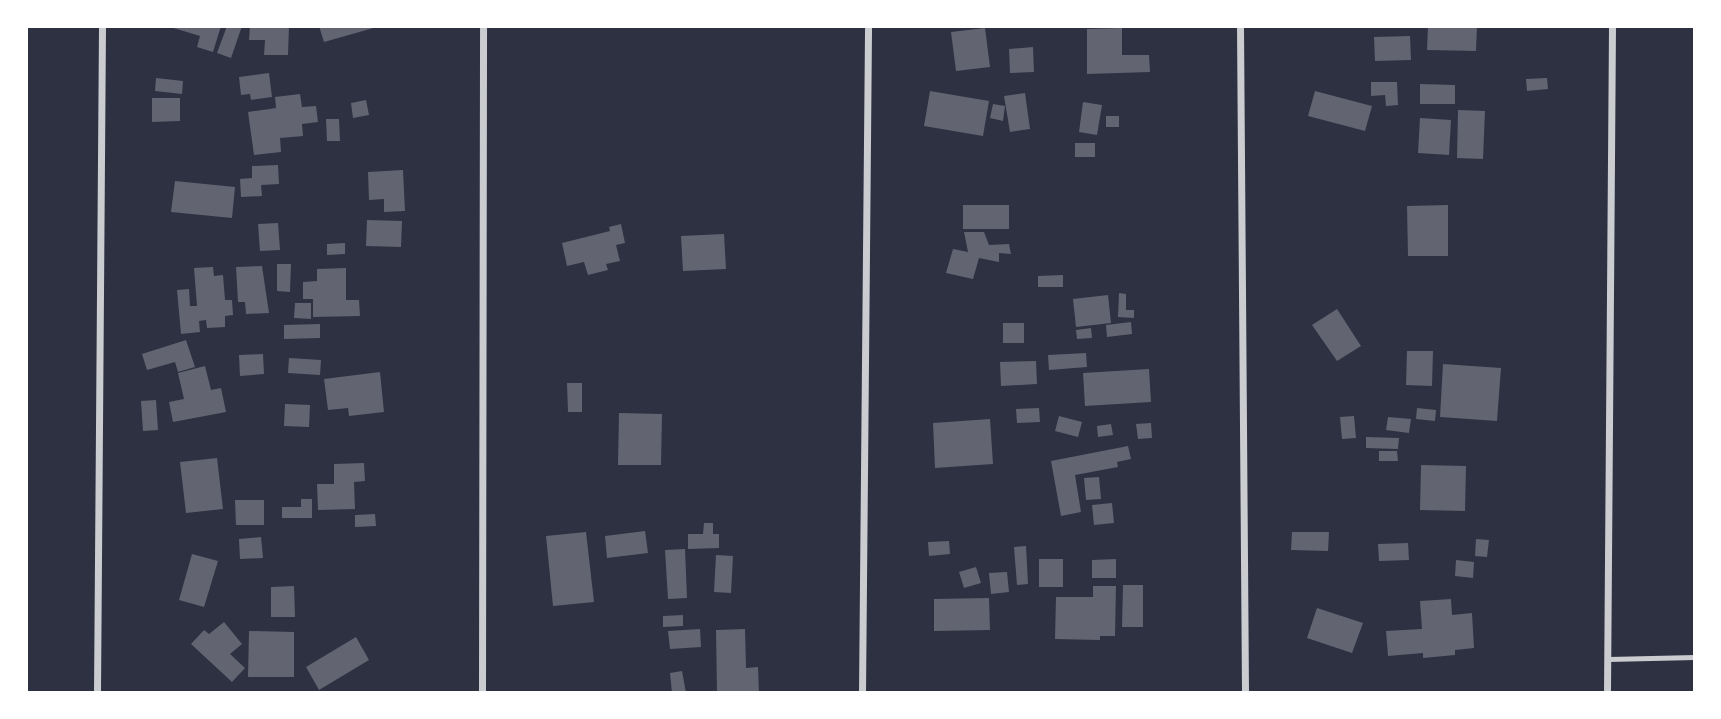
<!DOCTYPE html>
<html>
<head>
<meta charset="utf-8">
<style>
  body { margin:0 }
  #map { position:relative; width:1721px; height:719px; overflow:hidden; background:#2d3142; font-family:"Work Sans",sans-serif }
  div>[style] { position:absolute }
  .building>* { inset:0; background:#626471 }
  .service>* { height:5px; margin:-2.5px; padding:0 2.5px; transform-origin:2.5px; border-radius:2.5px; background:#caccd0 }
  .minor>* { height:7px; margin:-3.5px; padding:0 3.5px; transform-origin:3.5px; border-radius:3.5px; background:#caccd0 }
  span { translate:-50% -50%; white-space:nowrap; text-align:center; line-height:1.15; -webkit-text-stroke:5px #fff; paint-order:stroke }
  .frame { position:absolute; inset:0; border:28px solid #fff; pointer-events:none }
</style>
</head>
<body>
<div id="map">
  <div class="building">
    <div style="clip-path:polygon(221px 26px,213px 52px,197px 47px,200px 36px,170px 27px)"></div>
    <div style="clip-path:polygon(227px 26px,242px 26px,231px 58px,217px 53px)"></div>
    <div style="clip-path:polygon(250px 26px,289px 26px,288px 55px,264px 55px,265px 40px,249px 40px)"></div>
    <div style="clip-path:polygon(319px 26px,376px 26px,377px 27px,324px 42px)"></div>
    <div style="clip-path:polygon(1428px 26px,1477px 26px,1476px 51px,1427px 50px)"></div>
    <div style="clip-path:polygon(985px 28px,990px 67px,956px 71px,951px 32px)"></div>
    <div style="clip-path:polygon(1122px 28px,1122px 55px,1149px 55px,1150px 72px,1087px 74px,1087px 29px)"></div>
    <div style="clip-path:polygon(1410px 36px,1411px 60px,1375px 61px,1374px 37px)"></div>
    <div style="clip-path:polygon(1033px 47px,1034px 72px,1010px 73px,1009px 49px)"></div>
    <div style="clip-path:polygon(269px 73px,272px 97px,251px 100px,250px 94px,241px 95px,239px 77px)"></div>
    <div style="clip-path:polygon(156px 78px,183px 81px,182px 94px,155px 91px)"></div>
    <div style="clip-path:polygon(1547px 78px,1548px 89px,1527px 91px,1526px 79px)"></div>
    <div style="clip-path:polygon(1371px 82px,1397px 82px,1398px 105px,1386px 106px,1385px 95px,1371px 96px)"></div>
    <div style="clip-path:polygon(1420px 84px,1455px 85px,1455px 104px,1420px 104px)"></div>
    <div style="clip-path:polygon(930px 91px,989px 101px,983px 136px,924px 126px)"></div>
    <div style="clip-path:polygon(1315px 91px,1372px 106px,1365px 131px,1308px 116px)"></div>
    <div style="clip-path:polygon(1025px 93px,1030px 129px,1010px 132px,1004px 96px)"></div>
    <div style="clip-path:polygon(300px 94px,302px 107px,316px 106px,318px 122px,302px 124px,303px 136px,280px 138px,281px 152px,254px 155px,248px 112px,276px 108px,275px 97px)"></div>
    <div style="clip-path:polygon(152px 98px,180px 98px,180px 121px,152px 122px)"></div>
    <div style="clip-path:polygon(366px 100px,369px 115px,353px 118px,351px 103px)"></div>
    <div style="clip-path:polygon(1083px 102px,1102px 105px,1097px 135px,1079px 132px)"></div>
    <div style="clip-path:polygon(993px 104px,1005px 106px,1003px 121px,990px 118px)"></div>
    <div style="clip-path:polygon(1458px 110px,1485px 111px,1483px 159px,1457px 158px)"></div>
    <div style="clip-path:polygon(1106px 116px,1119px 116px,1119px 127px,1106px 127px)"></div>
    <div style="clip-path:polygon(1420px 118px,1451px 120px,1449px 155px,1418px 153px)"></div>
    <div style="clip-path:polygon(326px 119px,339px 119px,340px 141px,327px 141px)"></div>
    <div style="clip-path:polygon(1075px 143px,1095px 143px,1095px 157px,1075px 157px)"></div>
    <div style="clip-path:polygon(278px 165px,279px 184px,261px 185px,262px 196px,241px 197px,240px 179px,252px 178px,252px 166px)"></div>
    <div style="clip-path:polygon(403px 170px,405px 211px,384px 212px,384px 199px,369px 200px,368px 172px)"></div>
    <div style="clip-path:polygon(175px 181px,235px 187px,232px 218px,171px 212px)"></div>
    <div style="clip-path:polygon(963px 205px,1009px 205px,1009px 229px,963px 229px)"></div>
    <div style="clip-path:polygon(1448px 205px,1448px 256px,1408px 256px,1407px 206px)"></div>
    <div style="clip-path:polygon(367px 220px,402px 221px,401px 247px,366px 246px)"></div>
    <div style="clip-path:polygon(278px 223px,280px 250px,260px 251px,258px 224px)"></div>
    <div style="clip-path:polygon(621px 224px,625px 243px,616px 245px,620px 261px,606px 264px,608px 270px,588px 275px,584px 262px,567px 266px,562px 243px,610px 231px,609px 227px)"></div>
    <div style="clip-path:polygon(964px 232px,984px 232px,989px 245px,1009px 244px,1011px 254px,999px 253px,999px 262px,979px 258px,973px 279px,946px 273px,953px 249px,968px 252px)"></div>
    <div style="clip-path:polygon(724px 234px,726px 269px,683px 271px,681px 236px)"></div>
    <div style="clip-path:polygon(345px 243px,345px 254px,327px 255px,327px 244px)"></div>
    <div style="clip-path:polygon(277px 264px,291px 264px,290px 292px,277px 291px)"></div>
    <div style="clip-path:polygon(262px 266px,269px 313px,246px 314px,245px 302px,238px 302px,236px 267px)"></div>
    <div style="clip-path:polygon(213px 267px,214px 276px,223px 275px,225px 300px,232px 300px,233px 315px,225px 316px,225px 327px,207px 328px,206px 320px,199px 321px,200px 332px,181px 334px,177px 290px,189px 289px,190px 306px,197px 306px,194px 268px)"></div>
    <div style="clip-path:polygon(346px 268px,346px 300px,359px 300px,360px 316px,313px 317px,313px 299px,303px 299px,303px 282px,317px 281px,317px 269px)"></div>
    <div style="clip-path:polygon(1063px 275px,1063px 287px,1038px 287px,1038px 276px)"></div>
    <div style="clip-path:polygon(1119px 293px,1126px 294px,1126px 310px,1134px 310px,1134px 318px,1118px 317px)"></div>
    <div style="clip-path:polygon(1108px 295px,1111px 323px,1076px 327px,1073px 299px)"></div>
    <div style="clip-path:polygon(295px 303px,311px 303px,311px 319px,294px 318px)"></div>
    <div style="clip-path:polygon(1337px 309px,1361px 346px,1337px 361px,1312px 325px)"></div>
    <div style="clip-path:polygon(1131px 322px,1132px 334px,1107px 337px,1106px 325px)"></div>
    <div style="clip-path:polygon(1003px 323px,1024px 323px,1024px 343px,1003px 343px)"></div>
    <div style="clip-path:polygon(320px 324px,320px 338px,284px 339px,284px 325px)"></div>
    <div style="clip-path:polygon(1091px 328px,1092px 338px,1077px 339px,1076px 330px)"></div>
    <div style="clip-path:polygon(186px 340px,195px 367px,178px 372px,175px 362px,147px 370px,142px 354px)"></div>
    <div style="clip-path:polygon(1407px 351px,1433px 351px,1432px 386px,1406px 385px)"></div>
    <div style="clip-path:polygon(1086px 353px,1087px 367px,1049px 370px,1048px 355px)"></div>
    <div style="clip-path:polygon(263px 354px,264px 374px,240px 376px,239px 355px)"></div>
    <div style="clip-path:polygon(289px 358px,321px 360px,320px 375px,288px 373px)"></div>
    <div style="clip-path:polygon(1036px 361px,1037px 384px,1001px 386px,1000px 362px)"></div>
    <div style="clip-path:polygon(1443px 364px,1501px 368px,1497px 421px,1440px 417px)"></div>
    <div style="clip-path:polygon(205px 366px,211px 390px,221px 388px,226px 412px,173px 422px,169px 402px,184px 399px,178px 373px)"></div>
    <div style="clip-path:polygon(1149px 369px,1151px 402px,1085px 406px,1083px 373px)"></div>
    <div style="clip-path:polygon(380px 372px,384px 412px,349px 416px,348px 408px,328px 410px,324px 379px)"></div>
    <div style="clip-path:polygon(567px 383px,582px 383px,582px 412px,568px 412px)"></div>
    <div style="clip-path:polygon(156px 400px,158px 430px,143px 431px,141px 401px)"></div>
    <div style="clip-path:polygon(285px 404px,310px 405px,309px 427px,284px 426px)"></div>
    <div style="clip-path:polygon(1039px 408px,1040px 422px,1017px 423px,1016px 409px)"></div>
    <div style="clip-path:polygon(1417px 408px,1436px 410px,1435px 421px,1416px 419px)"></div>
    <div style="clip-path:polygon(619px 413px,662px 414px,661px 465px,618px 465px)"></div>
    <div style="clip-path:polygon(1059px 416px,1082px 422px,1078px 437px,1055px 431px)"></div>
    <div style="clip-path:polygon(1354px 416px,1356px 438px,1342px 439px,1340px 417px)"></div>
    <div style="clip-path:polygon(1388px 417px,1411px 419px,1409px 433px,1386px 430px)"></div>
    <div style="clip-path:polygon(990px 419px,993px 464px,935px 468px,933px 423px)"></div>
    <div style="clip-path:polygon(1151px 423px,1152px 438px,1138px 439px,1136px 424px)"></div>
    <div style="clip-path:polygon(1111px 424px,1113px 435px,1098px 437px,1097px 426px)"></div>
    <div style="clip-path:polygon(1366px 437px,1399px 438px,1398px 449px,1366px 448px)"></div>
    <div style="clip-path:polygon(1128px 446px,1131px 459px,1117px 462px,1118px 467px,1075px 475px,1081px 512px,1061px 516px,1051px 461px)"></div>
    <div style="clip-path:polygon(1379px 451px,1397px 451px,1398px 461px,1379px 461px)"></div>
    <div style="clip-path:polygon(217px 458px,223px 509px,186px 513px,180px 462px)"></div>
    <div style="clip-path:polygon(364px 463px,365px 481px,354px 482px,355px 509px,318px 510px,317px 484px,334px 484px,334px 464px)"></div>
    <div style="clip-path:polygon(1421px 465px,1466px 466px,1465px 511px,1420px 510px)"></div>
    <div style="clip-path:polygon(1099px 477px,1101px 499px,1086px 500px,1084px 478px)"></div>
    <div style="clip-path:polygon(301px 499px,312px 499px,312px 518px,282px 518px,282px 507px,301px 507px)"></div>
    <div style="clip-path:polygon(235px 500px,264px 500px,264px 525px,236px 525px)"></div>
    <div style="clip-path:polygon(1112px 503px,1114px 523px,1094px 525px,1092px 505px)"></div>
    <div style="clip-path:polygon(375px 514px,376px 526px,355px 527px,355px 515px)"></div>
    <div style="clip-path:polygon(704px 523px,713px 523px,713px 534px,719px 534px,719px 548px,688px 549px,688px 534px,703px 534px)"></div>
    <div style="clip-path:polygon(645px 531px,648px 553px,607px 558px,605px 536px)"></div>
    <div style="clip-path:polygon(586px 532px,594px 602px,553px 606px,546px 536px)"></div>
    <div style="clip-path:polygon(1292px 532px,1329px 532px,1328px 551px,1291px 550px)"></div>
    <div style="clip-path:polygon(261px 537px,263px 558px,240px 559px,239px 539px)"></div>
    <div style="clip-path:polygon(1476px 539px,1489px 540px,1487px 557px,1475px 556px)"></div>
    <div style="clip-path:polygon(949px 541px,950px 554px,929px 556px,928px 542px)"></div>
    <div style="clip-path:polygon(1408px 543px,1409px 560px,1379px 561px,1378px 544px)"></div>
    <div style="clip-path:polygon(1026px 546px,1028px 584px,1017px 585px,1014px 547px)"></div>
    <div style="clip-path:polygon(685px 549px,687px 598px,668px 599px,665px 550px)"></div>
    <div style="clip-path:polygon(192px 554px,218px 561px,204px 607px,179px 600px)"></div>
    <div style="clip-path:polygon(716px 555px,733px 556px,731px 593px,714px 592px)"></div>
    <div style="clip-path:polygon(1039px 559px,1063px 559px,1063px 587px,1039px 587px)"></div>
    <div style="clip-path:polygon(1116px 559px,1116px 578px,1092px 578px,1092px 560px)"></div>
    <div style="clip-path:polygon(1456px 560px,1474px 562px,1473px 578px,1455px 576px)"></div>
    <div style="clip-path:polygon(976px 567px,981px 583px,964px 588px,959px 572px)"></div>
    <div style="clip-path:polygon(1007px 572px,1009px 592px,991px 594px,989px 573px)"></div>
    <div style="clip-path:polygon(1123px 585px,1143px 585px,1143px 627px,1122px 627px)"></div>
    <div style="clip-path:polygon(294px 586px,295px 617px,271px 617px,271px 587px)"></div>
    <div style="clip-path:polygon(1093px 586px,1116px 586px,1115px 636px,1100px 636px,1100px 640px,1055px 639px,1056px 597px,1093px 597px)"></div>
    <div style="clip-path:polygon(989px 598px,990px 630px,934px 631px,934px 599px)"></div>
    <div style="clip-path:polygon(1451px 599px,1452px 615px,1472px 613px,1474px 648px,1455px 650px,1455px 655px,1423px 658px,1423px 653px,1388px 656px,1386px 631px,1422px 629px,1420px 601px)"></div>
    <div style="clip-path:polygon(1317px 608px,1363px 623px,1352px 653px,1307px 638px)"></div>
    <div style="clip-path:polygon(683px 615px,683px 626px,663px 627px,663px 616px)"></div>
    <div style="clip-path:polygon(224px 622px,242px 644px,230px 654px,245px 668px,232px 682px,191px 644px,204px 630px,209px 634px)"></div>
    <div style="clip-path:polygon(700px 629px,701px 647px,670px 649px,668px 631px)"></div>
    <div style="clip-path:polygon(745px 629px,746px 668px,758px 667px,759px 693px,717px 693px,716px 630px)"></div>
    <div style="clip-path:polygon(249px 631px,294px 632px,294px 677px,248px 677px)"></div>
    <div style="clip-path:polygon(356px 637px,369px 660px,319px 690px,306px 667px)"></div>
    <div style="clip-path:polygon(682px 671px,686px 693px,672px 693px,670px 673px)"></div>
  </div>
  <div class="service">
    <div style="left:1608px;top:659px;width:87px;rotate:-1.3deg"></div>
  </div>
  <div class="minor">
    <div style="left:1240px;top:26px;width:667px;rotate:89.57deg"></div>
    <div style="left:97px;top:693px;width:667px;rotate:-89.57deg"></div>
    <div style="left:482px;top:693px;width:667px;rotate:-89.91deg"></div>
    <div style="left:862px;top:693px;width:667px;rotate:-89.48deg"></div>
    <div style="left:1607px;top:693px;width:667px;rotate:-89.57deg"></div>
  </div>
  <div class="frame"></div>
</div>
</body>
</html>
